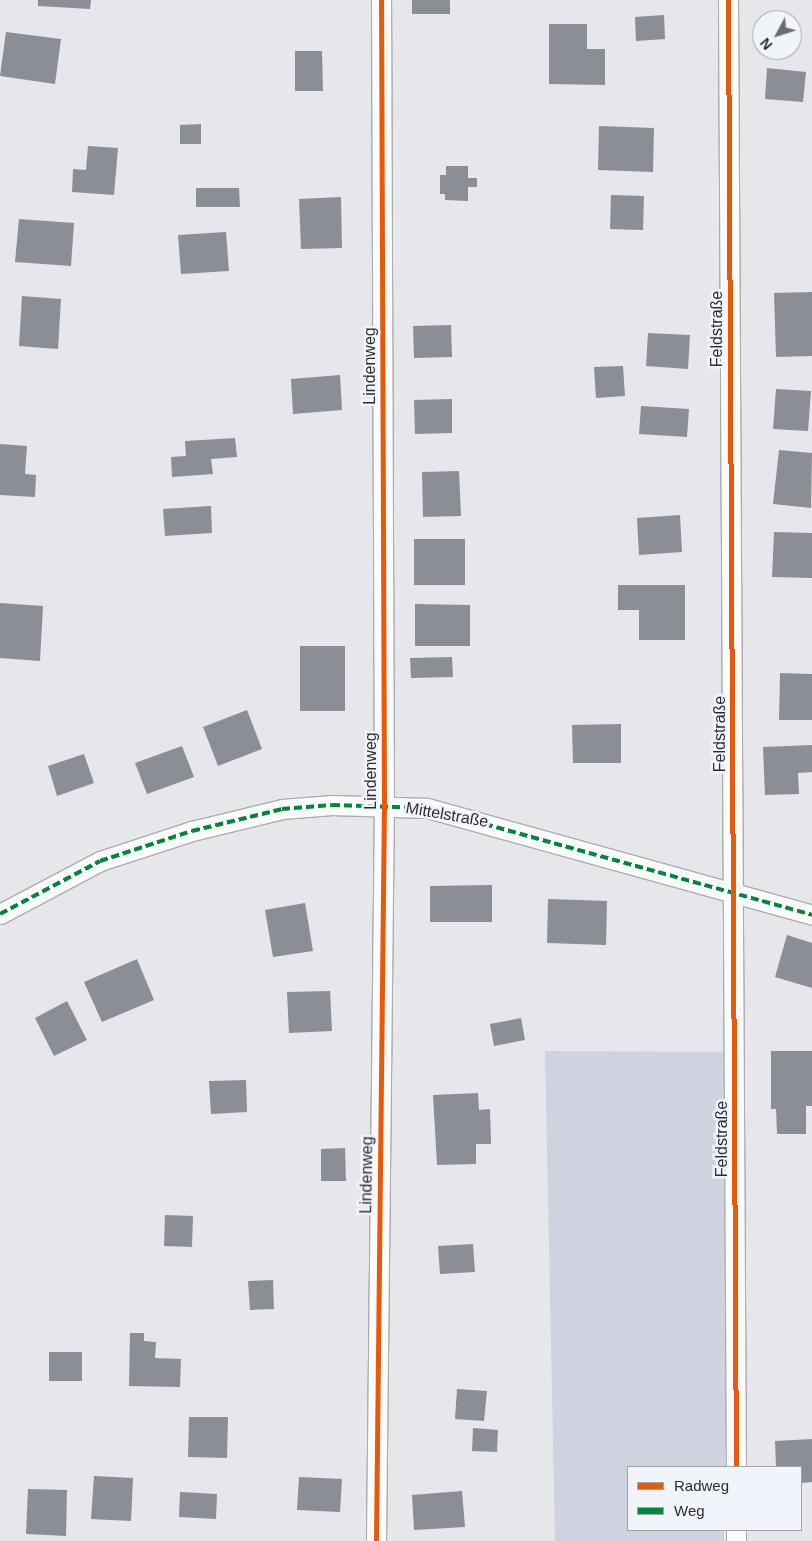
<!DOCTYPE html>
<html>
<head>
<meta charset="utf-8">
<style>
  body { margin:0 }
  #map { position:relative; width:812px; height:1541px; overflow:hidden; background:#e6e7eb; font-family:Arial,sans-serif }
  div>[style] { position:absolute }
  .green>* { inset:0; background:#cfd3e0 }
  .building>* { inset:0; background:#8c8e95 }
  .roads { filter:drop-shadow(1px 0 #acacaf) drop-shadow(-1px 0 #acacaf) drop-shadow(0 1px #acacaf) drop-shadow(0 -1px #acacaf) }
  .street>* { height:19px; margin:-9.5px; padding:0 9.5px; transform-origin:9.5px; border-radius:9.5px; background:#fbfbfc }
  .quiet>* { height:4px; margin-top:-2px; transform-origin:0; background:repeating-linear-gradient(90deg,#00873e 0 8px,transparent 0 12px) }
  .cycleway>* { height:5px; margin:-2.5px; padding:0 2.5px; transform-origin:2.5px; border-radius:2.5px; background:#e8590c }
  span { translate:-50% -50%; white-space:nowrap; text-align:center; line-height:1.15; -webkit-text-stroke:5px #f1f4fa; paint-order:stroke }
  .street-label { font-size:16px; color:#2c2d2f }
  .legend { position:absolute; left:627px; top:1466px; width:175px; height:65px; box-sizing:border-box; background:#f1f4fa; border:1px solid #a2a4a9; margin:0; padding:6px 9px; list-style:none; font-size:15px; color:#2c2d2f }
  .legend li { display:flex; align-items:center; gap:10px; height:25px }
  .legend b { width:25px; border:1px solid #a2a4a9 }
  .north { position:absolute; left:752px; top:10px; width:50px; height:50px; box-sizing:border-box; background:#f1f4fa; border:1px solid #a2a4a9; border-radius:50%; rotate:230deg; font-size:14px; font-weight:700; line-height:20px; text-align:center; color:#2c2d2f }
  .north::after { content:''; display:block; margin:auto; width:18px; height:22px; background:#6d6e71; clip-path:polygon(50% 0,100% 100%,50% 72%,0 100%) }
</style>
</head>
<body>
<div id="map">
  <div class="green">
    <div style="clip-path:polygon(545px 1051px,730px 1052px,725px 1467px,628px 1467px,628px 1530px,724px 1530px,724px 1541px,555px 1541px)"></div>
  </div>
  <div class="building">
    <div style="clip-path:polygon(38px 0,91px 0,90px 9px,38px 6px)"></div>
    <div style="clip-path:polygon(412px 0,450px 0,450px 14px,412px 14px)"></div>
    <div style="clip-path:polygon(664px 15px,665px 39px,636px 41px,635px 17px)"></div>
    <div style="clip-path:polygon(549px 24px,587px 24px,587px 49px,605px 49px,605px 85px,549px 84px)"></div>
    <div style="clip-path:polygon(6px 32px,61px 39px,55px 84px,0 76px)"></div>
    <div style="clip-path:polygon(295px 51px,322px 51px,323px 91px,295px 91px)"></div>
    <div style="clip-path:polygon(767px 68px,806px 72px,803px 102px,765px 99px)"></div>
    <div style="clip-path:polygon(201px 124px,201px 144px,180px 144px,180px 125px)"></div>
    <div style="clip-path:polygon(599px 126px,654px 128px,653px 172px,598px 170px)"></div>
    <div style="clip-path:polygon(88px 146px,118px 148px,114px 195px,72px 192px,73px 169px,86px 170px)"></div>
    <div style="clip-path:polygon(446px 166px,468px 166px,468px 178px,477px 178px,477px 187px,468px 187px,468px 201px,445px 200px,445px 194px,440px 194px,440px 175px,446px 175px)"></div>
    <div style="clip-path:polygon(196px 188px,239px 188px,240px 207px,196px 207px)"></div>
    <div style="clip-path:polygon(611px 195px,644px 196px,643px 230px,610px 229px)"></div>
    <div style="clip-path:polygon(341px 197px,342px 248px,301px 249px,299px 199px)"></div>
    <div style="clip-path:polygon(19px 219px,74px 223px,71px 266px,15px 262px)"></div>
    <div style="clip-path:polygon(226px 232px,229px 271px,181px 274px,178px 235px)"></div>
    <div style="clip-path:polygon(812px 292px,812px 356px,776px 357px,774px 293px)"></div>
    <div style="clip-path:polygon(22px 296px,61px 299px,58px 349px,19px 346px)"></div>
    <div style="clip-path:polygon(451px 325px,452px 357px,414px 358px,413px 326px)"></div>
    <div style="clip-path:polygon(648px 333px,690px 335px,688px 369px,646px 366px)"></div>
    <div style="clip-path:polygon(623px 366px,625px 396px,596px 398px,594px 367px)"></div>
    <div style="clip-path:polygon(340px 375px,342px 410px,293px 414px,291px 379px)"></div>
    <div style="clip-path:polygon(776px 389px,811px 391px,808px 431px,773px 429px)"></div>
    <div style="clip-path:polygon(452px 399px,452px 433px,415px 434px,414px 400px)"></div>
    <div style="clip-path:polygon(641px 406px,689px 409px,687px 437px,639px 434px)"></div>
    <div style="clip-path:polygon(235px 438px,237px 457px,211px 459px,213px 474px,172px 477px,171px 457px,186px 456px,185px 441px)"></div>
    <div style="clip-path:polygon(0 444px,27px 446px,25px 474px,36px 475px,35px 497px,0 495px)"></div>
    <div style="clip-path:polygon(779px 450px,812px 453px,811px 508px,773px 504px)"></div>
    <div style="clip-path:polygon(459px 471px,461px 516px,423px 517px,422px 472px)"></div>
    <div style="clip-path:polygon(211px 506px,212px 533px,165px 536px,163px 509px)"></div>
    <div style="clip-path:polygon(680px 515px,682px 552px,639px 555px,637px 518px)"></div>
    <div style="clip-path:polygon(774px 532px,812px 533px,812px 578px,772px 577px)"></div>
    <div style="clip-path:polygon(414px 539px,465px 539px,465px 585px,414px 585px)"></div>
    <div style="clip-path:polygon(618px 585px,685px 585px,685px 640px,639px 640px,639px 610px,618px 610px)"></div>
    <div style="clip-path:polygon(0 603px,43px 606px,40px 661px,0 658px)"></div>
    <div style="clip-path:polygon(415px 604px,470px 605px,470px 646px,415px 646px)"></div>
    <div style="clip-path:polygon(300px 646px,345px 646px,345px 711px,300px 711px)"></div>
    <div style="clip-path:polygon(452px 657px,453px 677px,411px 678px,410px 658px)"></div>
    <div style="clip-path:polygon(780px 673px,812px 674px,812px 720px,779px 720px)"></div>
    <div style="clip-path:polygon(247px 710px,262px 749px,218px 766px,203px 727px)"></div>
    <div style="clip-path:polygon(621px 724px,621px 763px,573px 763px,572px 725px)"></div>
    <div style="clip-path:polygon(812px 745px,812px 772px,798px 773px,799px 794px,765px 795px,763px 747px)"></div>
    <div style="clip-path:polygon(182px 746px,194px 777px,147px 794px,135px 763px)"></div>
    <div style="clip-path:polygon(84px 754px,94px 783px,57px 796px,48px 766px)"></div>
    <div style="clip-path:polygon(492px 885px,492px 922px,430px 922px,430px 886px)"></div>
    <div style="clip-path:polygon(548px 899px,607px 901px,606px 945px,547px 943px)"></div>
    <div style="clip-path:polygon(305px 903px,313px 951px,273px 957px,265px 910px)"></div>
    <div style="clip-path:polygon(787px 935px,812px 943px,812px 988px,775px 977px)"></div>
    <div style="clip-path:polygon(137px 959px,154px 1000px,102px 1022px,84px 982px)"></div>
    <div style="clip-path:polygon(330px 991px,332px 1031px,289px 1033px,287px 992px)"></div>
    <div style="clip-path:polygon(67px 1001px,87px 1040px,54px 1056px,35px 1018px)"></div>
    <div style="clip-path:polygon(521px 1018px,525px 1040px,494px 1046px,490px 1024px)"></div>
    <div style="clip-path:polygon(771px 1051px,812px 1051px,812px 1106px,806px 1106px,806px 1134px,777px 1134px,776px 1109px,771px 1109px)"></div>
    <div style="clip-path:polygon(246px 1080px,247px 1112px,211px 1114px,209px 1081px)"></div>
    <div style="clip-path:polygon(478px 1093px,479px 1110px,490px 1109px,491px 1144px,476px 1144px,476px 1164px,437px 1165px,433px 1095px)"></div>
    <div style="clip-path:polygon(345px 1148px,346px 1181px,321px 1181px,321px 1149px)"></div>
    <div style="clip-path:polygon(165px 1215px,193px 1216px,192px 1247px,164px 1246px)"></div>
    <div style="clip-path:polygon(473px 1244px,475px 1272px,440px 1274px,438px 1246px)"></div>
    <div style="clip-path:polygon(273px 1280px,274px 1309px,250px 1310px,248px 1281px)"></div>
    <div style="clip-path:polygon(130px 1333px,144px 1333px,144px 1341px,156px 1342px,155px 1358px,181px 1359px,180px 1387px,129px 1386px)"></div>
    <div style="clip-path:polygon(49px 1352px,82px 1352px,82px 1381px,49px 1381px)"></div>
    <div style="clip-path:polygon(457px 1389px,487px 1391px,484px 1421px,455px 1419px)"></div>
    <div style="clip-path:polygon(189px 1417px,228px 1417px,227px 1458px,188px 1457px)"></div>
    <div style="clip-path:polygon(473px 1428px,498px 1430px,497px 1452px,472px 1451px)"></div>
    <div style="clip-path:polygon(812px 1439px,812px 1482px,801px 1483px,801px 1467px,776px 1467px,775px 1441px)"></div>
    <div style="clip-path:polygon(94px 1476px,133px 1478px,131px 1521px,91px 1519px)"></div>
    <div style="clip-path:polygon(299px 1477px,342px 1479px,340px 1512px,297px 1510px)"></div>
    <div style="clip-path:polygon(28px 1489px,67px 1490px,66px 1536px,26px 1534px)"></div>
    <div style="clip-path:polygon(462px 1491px,465px 1527px,414px 1530px,412px 1495px)"></div>
    <div style="clip-path:polygon(180px 1492px,217px 1494px,216px 1519px,179px 1517px)"></div>
  </div>
  <div class="roads">
    <div class="street">
      <div style="left:728px;top:0;width:1467px;rotate:89.69deg"></div>
      <div style="left:0;top:914px;width:113px;rotate:-27.9deg"></div>
      <div style="left:100px;top:861px;width:97px;rotate:-18.1deg"></div>
      <div style="left:192px;top:831px;width:93px;rotate:-13.7deg"></div>
      <div style="left:282px;top:809px;width:50px;rotate:-4.6deg"></div>
      <div style="left:332px;top:805px;width:95px;rotate:1.8deg"></div>
      <div style="left:427px;top:808px;width:400px;rotate:15.5deg"></div>
      <div style="left:736px;top:1530px;width:11px;rotate:90deg"></div>
      <div style="left:376px;top:1541px;width:735px;rotate:-89.38deg"></div>
      <div style="left:384px;top:806px;width:806px;rotate:-90.21deg"></div>
    </div>
  </div>
  <div class="quiet">
    <div style="left:0;top:914px;width:113px;rotate:-27.9deg"></div>
    <div style="left:100px;top:861px;width:97px;rotate:-18.1deg"></div>
    <div style="left:192px;top:831px;width:93px;rotate:-13.7deg"></div>
    <div style="left:282px;top:809px;width:50px;rotate:-4.6deg"></div>
    <div style="left:332px;top:805px;width:95px;rotate:1.8deg"></div>
    <div style="left:427px;top:808px;width:400px;rotate:15.5deg"></div>
  </div>
  <div class="cycleway">
    <div style="left:728px;top:0;width:1467px;rotate:89.69deg"></div>
    <div style="left:376px;top:1541px;width:735px;rotate:-89.38deg"></div>
    <div style="left:384px;top:806px;width:806px;rotate:-90.21deg"></div>
  </div>
  <div class="street-label">
    <span style="left:717px;top:329px;rotate:-90deg">Feldstraße</span>
    <span style="left:370px;top:366px;rotate:-90deg">Lindenweg</span>
    <span style="left:720px;top:734px;rotate:-90deg">Feldstraße</span>
    <span style="left:371px;top:771px;rotate:-90deg">Lindenweg</span>
    <span style="left:447px;top:815px;rotate:10deg">Mittelstraße</span>
    <span style="left:722px;top:1139px;rotate:-90deg">Feldstraße</span>
    <span style="left:367px;top:1175px;rotate:-89deg">Lindenweg</span>
  </div>
  <ul class="legend">
  <li><b style="height:6px;background:#e8590c"></b>Radweg</li>
  <li><b style="height:6px;background:#00873e"></b>Weg</li>
  </ul>
  <div class="north">N</div>
</div>
</body>
</html>
